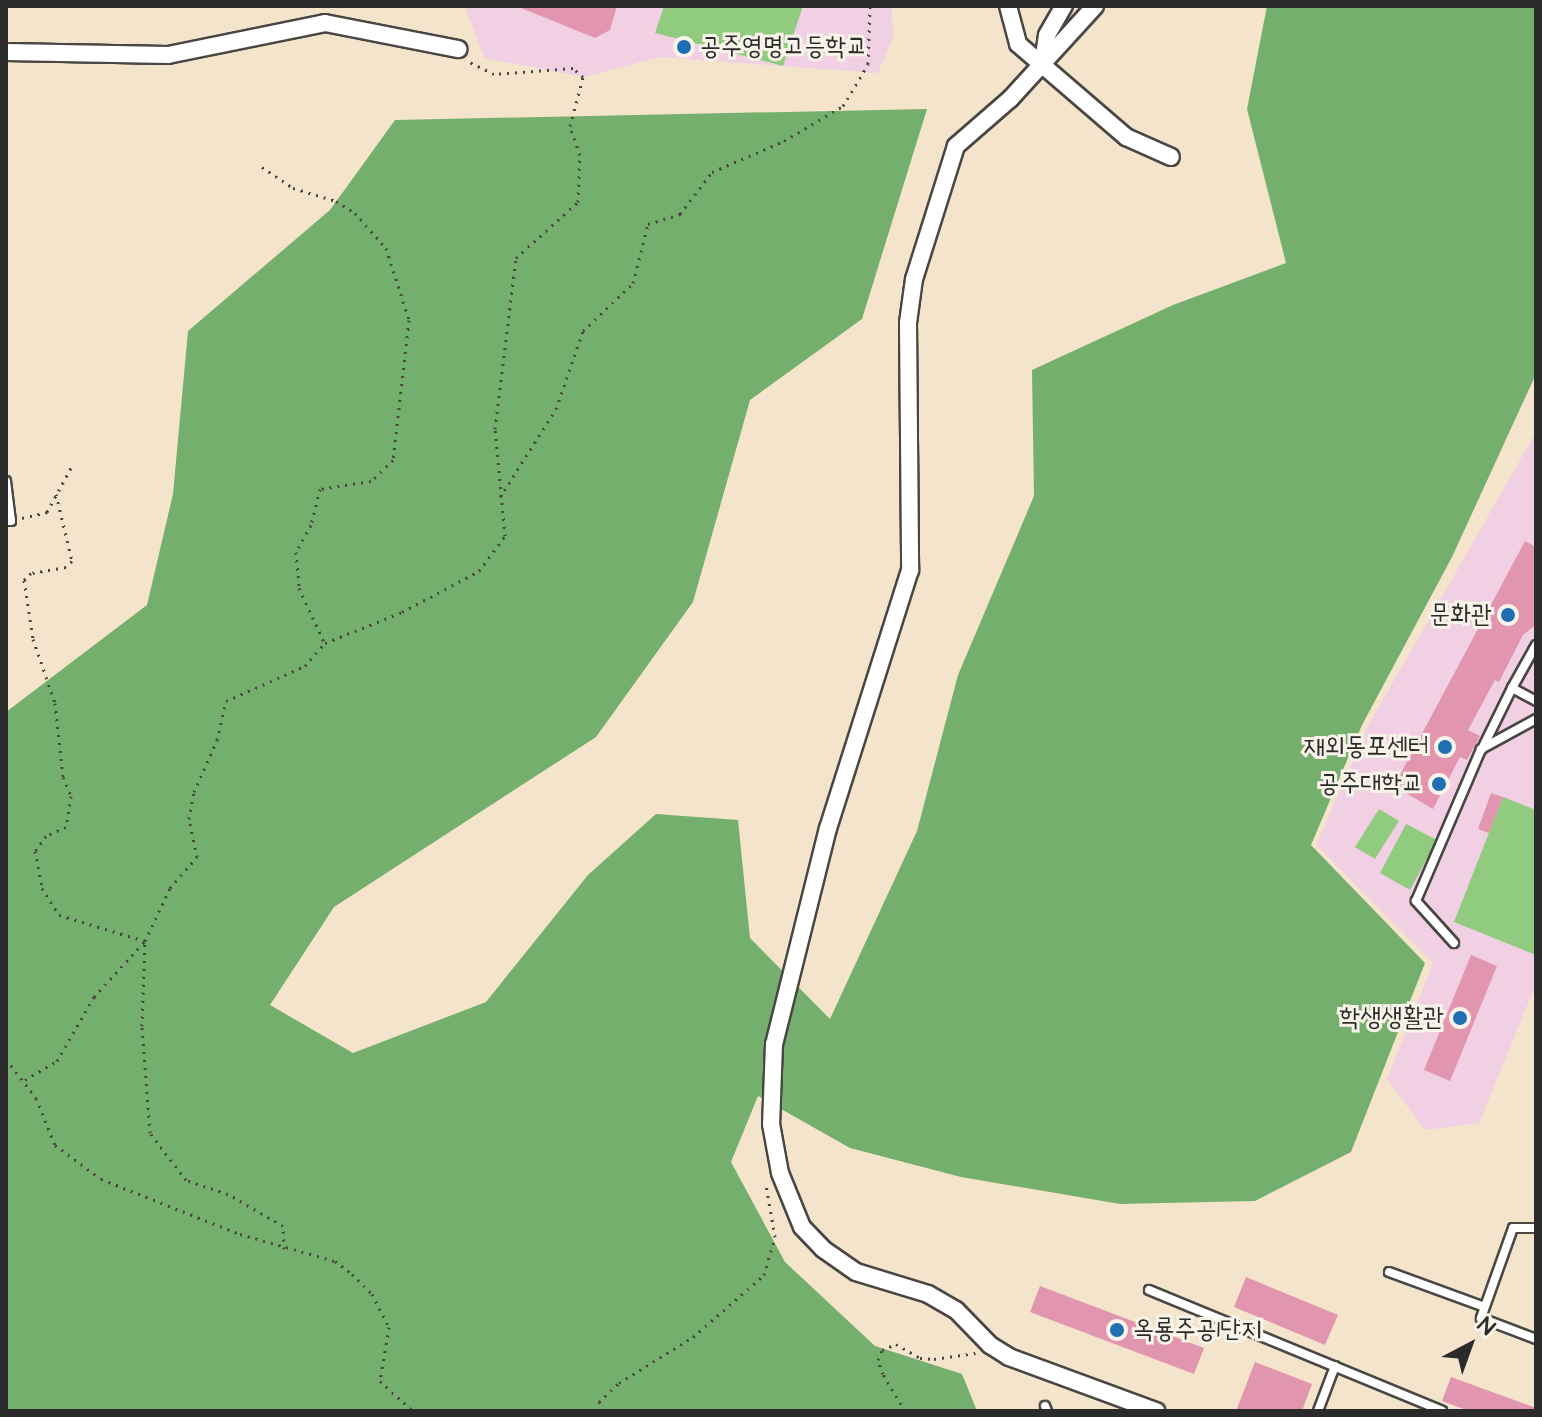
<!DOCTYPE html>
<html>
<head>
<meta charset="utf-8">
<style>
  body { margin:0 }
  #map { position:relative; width:1542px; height:1417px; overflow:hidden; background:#f4e4cc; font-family:"Architects Daughter","Poor Story",sans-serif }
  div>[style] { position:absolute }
  .built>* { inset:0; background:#f1d0e3 }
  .green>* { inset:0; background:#90cb7f }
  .forest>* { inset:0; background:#74af6e }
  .building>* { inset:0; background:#e295ae }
  .path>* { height:3px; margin-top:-1.5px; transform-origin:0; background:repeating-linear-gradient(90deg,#494743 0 2px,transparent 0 8px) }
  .roads { filter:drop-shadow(2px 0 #494743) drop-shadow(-2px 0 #494743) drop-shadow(0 2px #494743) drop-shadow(0 -2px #494743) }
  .lane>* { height:8px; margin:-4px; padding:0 4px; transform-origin:4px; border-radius:4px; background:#fff }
  .street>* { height:16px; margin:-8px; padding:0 8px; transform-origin:8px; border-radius:8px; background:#fff }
  .dots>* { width:22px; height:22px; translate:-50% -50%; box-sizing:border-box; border:4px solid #f7f3e8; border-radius:50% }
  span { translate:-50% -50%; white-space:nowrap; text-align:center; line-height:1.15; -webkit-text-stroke:6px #f7f3e8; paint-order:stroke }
  .poi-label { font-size:26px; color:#2b2b2b }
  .left { translate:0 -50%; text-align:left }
  .right { translate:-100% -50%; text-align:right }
  .frame { position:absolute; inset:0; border:8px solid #2b2b2b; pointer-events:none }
  .north { position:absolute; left:1430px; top:1305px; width:80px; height:80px; -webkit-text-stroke:6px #f7f3e8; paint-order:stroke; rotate:41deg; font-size:22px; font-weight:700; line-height:32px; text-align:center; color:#2b2b2b }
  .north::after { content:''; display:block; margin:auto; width:28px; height:36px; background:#2b2b2b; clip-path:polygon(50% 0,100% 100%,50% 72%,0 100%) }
</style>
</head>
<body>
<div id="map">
  <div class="built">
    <div style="clip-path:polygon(465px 6px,892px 6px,893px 37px,878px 73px,659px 57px,584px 77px,484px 58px)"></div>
    <div style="clip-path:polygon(1536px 432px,1536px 984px,1479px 1123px,1425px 1130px,1387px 1079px,1433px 963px,1316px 845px,1369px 724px)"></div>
  </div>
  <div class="green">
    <div style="clip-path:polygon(664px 6px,803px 6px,783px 66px,655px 33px)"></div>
    <div style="clip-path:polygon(1503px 797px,1536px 810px,1536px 955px,1454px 922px)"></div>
    <div style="clip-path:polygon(1379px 809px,1399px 821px,1375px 859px,1355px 847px)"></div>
    <div style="clip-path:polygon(1406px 824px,1437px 840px,1410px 890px,1380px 873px)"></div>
  </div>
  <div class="forest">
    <div style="clip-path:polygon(1267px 6px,1536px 6px,1536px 374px,1452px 557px,1362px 725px,1311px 845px,1425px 963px,1351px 1152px,1255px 1201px,1120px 1204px,961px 1177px,850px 1148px,758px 1096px,731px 1162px,785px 1262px,875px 1346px,962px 1374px,977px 1411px,6px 1411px,6px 712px,147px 605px,173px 494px,188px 331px,330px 210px,395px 120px,927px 109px,862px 319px,750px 400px,693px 602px,596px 737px,334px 907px,270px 1005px,353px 1053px,486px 1002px,588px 875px,656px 814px,738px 820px,750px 938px,830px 1019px,917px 831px,958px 675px,1034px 496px,1032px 370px,1173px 305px,1286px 263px,1247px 109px)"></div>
  </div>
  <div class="building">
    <div style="clip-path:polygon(516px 6px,617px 6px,610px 30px,595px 38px)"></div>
    <div style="clip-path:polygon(1525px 541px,1536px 547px,1534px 626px,1523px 635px,1499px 682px,1495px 680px,1468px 730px,1480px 736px,1467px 760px,1460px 757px,1433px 809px,1394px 786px)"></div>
    <div style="clip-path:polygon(1491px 793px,1503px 797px,1489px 833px,1478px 829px)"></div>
    <div style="clip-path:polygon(1471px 955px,1497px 966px,1450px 1081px,1424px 1070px)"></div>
    <div style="clip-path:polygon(1246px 1277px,1338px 1315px,1325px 1345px,1234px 1307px)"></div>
    <div style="clip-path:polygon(1040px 1286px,1204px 1348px,1194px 1374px,1030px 1312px)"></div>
    <div style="clip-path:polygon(1255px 1362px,1312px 1384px,1302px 1411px,1236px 1411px)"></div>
    <div style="clip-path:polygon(1451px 1377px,1536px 1408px,1536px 1411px,1469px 1411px,1442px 1401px)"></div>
  </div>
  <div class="path">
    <div style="left:262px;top:167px;width:37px;rotate:34deg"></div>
    <div style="left:293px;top:188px;width:45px;rotate:16.8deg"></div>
    <div style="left:336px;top:201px;width:22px;rotate:32deg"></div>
    <div style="left:355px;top:213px;width:47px;rotate:48.5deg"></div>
    <div style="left:386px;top:248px;width:76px;rotate:72.3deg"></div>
    <div style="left:409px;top:320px;width:141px;rotate:96.5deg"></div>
    <div style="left:393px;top:460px;width:30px;rotate:136deg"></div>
    <div style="left:371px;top:481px;width:52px;rotate:171.1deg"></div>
    <div style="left:320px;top:489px;width:37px;rotate:104deg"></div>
    <div style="left:311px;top:525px;width:31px;rotate:119deg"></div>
    <div style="left:296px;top:552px;width:36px;rotate:85deg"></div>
    <div style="left:299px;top:588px;width:60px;rotate:65.2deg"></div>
    <div style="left:56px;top:494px;width:69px;rotate:76.6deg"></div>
    <div style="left:72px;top:561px;width:8px;rotate:135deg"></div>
    <div style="left:66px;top:567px;width:36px;rotate:170deg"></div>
    <div style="left:31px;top:573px;width:10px;rotate:135deg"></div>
    <div style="left:24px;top:580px;width:60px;rotate:81.3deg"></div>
    <div style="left:33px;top:639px;width:68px;rotate:71deg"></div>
    <div style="left:55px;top:703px;width:74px;rotate:83.8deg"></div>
    <div style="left:63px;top:777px;width:21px;rotate:67deg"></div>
    <div style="left:71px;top:796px;width:31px;rotate:99deg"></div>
    <div style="left:66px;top:827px;width:22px;rotate:156deg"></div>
    <div style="left:46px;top:836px;width:19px;rotate:126deg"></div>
    <div style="left:35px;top:851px;width:38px;rotate:79deg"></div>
    <div style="left:42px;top:888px;width:32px;rotate:58deg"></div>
    <div style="left:59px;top:915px;width:90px;rotate:16.8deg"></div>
    <div style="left:500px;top:497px;width:104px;rotate:-57.5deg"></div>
    <div style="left:556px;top:409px;width:83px;rotate:-70.9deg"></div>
    <div style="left:583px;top:331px;width:69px;rotate:-43.8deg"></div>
    <div style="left:633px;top:283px;width:61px;rotate:-75.7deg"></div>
    <div style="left:648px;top:224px;width:34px;rotate:-17deg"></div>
    <div style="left:680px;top:214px;width:53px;rotate:-52.7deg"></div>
    <div style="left:712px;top:172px;width:78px;rotate:-23.3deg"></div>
    <div style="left:784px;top:141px;width:69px;rotate:-30.7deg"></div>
    <div style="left:843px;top:106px;width:49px;rotate:-59.2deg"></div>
    <div style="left:868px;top:64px;width:58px;rotate:-88deg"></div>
    <div style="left:22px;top:518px;width:26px;rotate:-13deg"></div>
    <div style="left:47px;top:512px;width:52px;rotate:-61.5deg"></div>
    <div style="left:6px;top:1059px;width:49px;rotate:52.4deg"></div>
    <div style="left:36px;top:1098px;width:51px;rotate:68deg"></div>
    <div style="left:55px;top:1145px;width:57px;rotate:36.5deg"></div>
    <div style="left:101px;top:1179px;width:149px;rotate:21.6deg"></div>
    <div style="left:240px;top:1234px;width:99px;rotate:15.9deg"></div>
    <div style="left:335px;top:1261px;width:21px;rotate:37deg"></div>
    <div style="left:352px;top:1274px;width:28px;rotate:45deg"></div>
    <div style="left:372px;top:1294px;width:37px;rotate:63deg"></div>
    <div style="left:389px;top:1327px;width:55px;rotate:99.5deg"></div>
    <div style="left:380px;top:1381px;width:45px;rotate:42.3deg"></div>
    <div style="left:25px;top:1080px;width:37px;rotate:-31deg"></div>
    <div style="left:57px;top:1061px;width:74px;rotate:-60deg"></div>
    <div style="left:94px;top:997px;width:76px;rotate:-47.7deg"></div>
    <div style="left:284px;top:1249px;width:23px;rotate:-92deg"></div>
    <div style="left:283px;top:1226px;width:64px;rotate:-149.8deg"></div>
    <div style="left:228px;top:1194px;width:44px;rotate:-161.6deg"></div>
    <div style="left:186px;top:1180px;width:59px;rotate:-127.5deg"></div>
    <div style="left:150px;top:1133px;width:107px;rotate:-94.3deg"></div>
    <div style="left:142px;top:1026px;width:85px;rotate:-88deg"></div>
    <div style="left:145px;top:941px;width:59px;rotate:-64.7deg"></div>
    <div style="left:170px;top:888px;width:41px;rotate:-48.9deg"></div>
    <div style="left:197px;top:857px;width:39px;rotate:-102deg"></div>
    <div style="left:189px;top:819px;width:27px;rotate:-80deg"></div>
    <div style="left:194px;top:792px;width:57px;rotate:-66.1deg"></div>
    <div style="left:217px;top:740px;width:40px;rotate:-77deg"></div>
    <div style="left:226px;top:701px;width:86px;rotate:-23.9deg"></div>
    <div style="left:305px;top:666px;width:30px;rotate:-49deg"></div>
    <div style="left:325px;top:643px;width:83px;rotate:-21.9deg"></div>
    <div style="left:402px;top:612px;width:87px;rotate:-28deg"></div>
    <div style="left:479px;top:571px;width:44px;rotate:-53.4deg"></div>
    <div style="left:505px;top:536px;width:107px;rotate:-95.3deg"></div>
    <div style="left:495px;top:429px;width:172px;rotate:-83deg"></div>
    <div style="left:516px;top:258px;width:84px;rotate:-42.1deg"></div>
    <div style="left:578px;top:202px;width:47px;rotate:-87.6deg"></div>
    <div style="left:580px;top:155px;width:31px;rotate:-109deg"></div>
    <div style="left:570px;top:126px;width:51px;rotate:-75.1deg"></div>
    <div style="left:583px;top:77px;width:13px;rotate:-138deg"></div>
    <div style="left:573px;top:68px;width:79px;rotate:175.7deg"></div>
    <div style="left:494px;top:74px;width:32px;rotate:-154deg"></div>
    <div style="left:597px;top:1411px;width:9px;rotate:-77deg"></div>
    <div style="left:599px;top:1402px;width:28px;rotate:-44deg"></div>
    <div style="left:619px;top:1383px;width:87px;rotate:-31.9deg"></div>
    <div style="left:693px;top:1337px;width:94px;rotate:-41.1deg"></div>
    <div style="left:764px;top:1275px;width:40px;rotate:-74deg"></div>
    <div style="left:775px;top:1237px;width:53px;rotate:-99.8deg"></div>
    <div style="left:905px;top:1411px;width:43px;rotate:-120.7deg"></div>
    <div style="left:883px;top:1374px;width:15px;rotate:-110deg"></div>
    <div style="left:878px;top:1360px;width:11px;rotate:-68deg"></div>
    <div style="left:882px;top:1350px;width:15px;rotate:-23deg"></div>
    <div style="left:896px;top:1344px;width:28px;rotate:30deg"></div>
    <div style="left:920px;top:1358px;width:14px;rotate:4deg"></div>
    <div style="left:934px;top:1359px;width:42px;rotate:-8.1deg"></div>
  </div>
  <div class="roads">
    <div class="lane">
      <div style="left:6px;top:481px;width:40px;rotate:82.9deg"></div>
      <div style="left:11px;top:521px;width:5px;rotate:180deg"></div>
      <div style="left:1512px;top:688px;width:49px;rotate:-60.8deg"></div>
      <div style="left:1482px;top:749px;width:68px;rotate:-63.8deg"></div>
      <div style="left:1512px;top:688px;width:27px;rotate:28deg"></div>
      <div style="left:1454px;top:943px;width:57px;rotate:-132.1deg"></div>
      <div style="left:1416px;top:901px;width:165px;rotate:-66.8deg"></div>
      <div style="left:1481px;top:749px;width:63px;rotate:-28.6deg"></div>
      <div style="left:1536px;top:1228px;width:23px;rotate:180deg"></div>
      <div style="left:1513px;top:1228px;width:96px;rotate:109.6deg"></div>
      <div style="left:1481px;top:1318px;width:59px;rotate:20.9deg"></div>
      <div style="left:1389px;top:1272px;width:99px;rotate:20.1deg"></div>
      <div style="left:1149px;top:1290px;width:317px;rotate:22.4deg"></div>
      <div style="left:1045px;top:1406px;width:5px;rotate:68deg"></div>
      <div style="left:1318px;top:1411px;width:48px;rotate:-69.3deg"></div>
    </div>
    <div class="street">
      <div style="left:1008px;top:6px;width:39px;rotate:75deg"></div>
      <div style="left:1018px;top:44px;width:143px;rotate:40.7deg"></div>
      <div style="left:1126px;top:137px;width:49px;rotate:24deg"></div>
      <div style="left:1095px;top:6px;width:126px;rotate:132.4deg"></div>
      <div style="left:1010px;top:99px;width:72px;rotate:139deg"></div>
      <div style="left:956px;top:146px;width:139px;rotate:107.5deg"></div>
      <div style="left:914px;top:279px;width:44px;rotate:97.8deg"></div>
      <div style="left:908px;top:323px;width:247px;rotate:89.5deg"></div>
      <div style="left:910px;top:570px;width:271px;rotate:107.6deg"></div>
      <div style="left:828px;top:828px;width:223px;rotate:104deg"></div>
      <div style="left:774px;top:1044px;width:80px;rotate:92.1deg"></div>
      <div style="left:771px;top:1124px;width:50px;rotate:79.6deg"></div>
      <div style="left:780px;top:1173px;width:58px;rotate:67.8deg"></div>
      <div style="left:802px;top:1227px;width:30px;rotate:46deg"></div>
      <div style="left:823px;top:1249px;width:40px;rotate:34.9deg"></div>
      <div style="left:856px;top:1272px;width:75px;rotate:17deg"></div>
      <div style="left:928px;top:1294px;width:32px;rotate:30deg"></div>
      <div style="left:956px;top:1310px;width:49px;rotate:45.8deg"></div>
      <div style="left:990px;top:1345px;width:22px;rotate:32deg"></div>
      <div style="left:1009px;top:1357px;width:157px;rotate:20.2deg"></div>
      <div style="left:6px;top:52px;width:162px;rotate:1.1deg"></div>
      <div style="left:168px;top:55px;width:160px;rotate:-11.5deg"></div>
      <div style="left:325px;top:23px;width:136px;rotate:11.1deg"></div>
      <div style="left:1043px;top:63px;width:28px;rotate:-82deg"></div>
      <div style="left:1047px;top:35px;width:34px;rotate:-60deg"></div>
    </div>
  </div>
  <div class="dots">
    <div style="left:684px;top:47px;background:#1f6fb2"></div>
    <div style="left:1508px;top:615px;background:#1f6fb2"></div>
    <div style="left:1445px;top:747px;background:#1f6fb2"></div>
    <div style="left:1439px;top:784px;background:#1f6fb2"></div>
    <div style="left:1460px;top:1018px;background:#1f6fb2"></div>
    <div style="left:1117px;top:1330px;background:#1f6fb2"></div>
  </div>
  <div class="poi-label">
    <span class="left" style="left:700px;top:47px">공주영명고등학교</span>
    <span class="right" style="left:1492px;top:615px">문화관</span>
    <span class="right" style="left:1429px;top:747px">재외동포센터</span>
    <span class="right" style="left:1423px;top:784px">공주대학교</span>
    <span class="right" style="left:1444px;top:1018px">학생생활관</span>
    <span class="left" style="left:1133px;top:1330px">옥룡주공1단지</span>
  </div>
  <div class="frame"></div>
  <div class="north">N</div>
</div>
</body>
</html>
